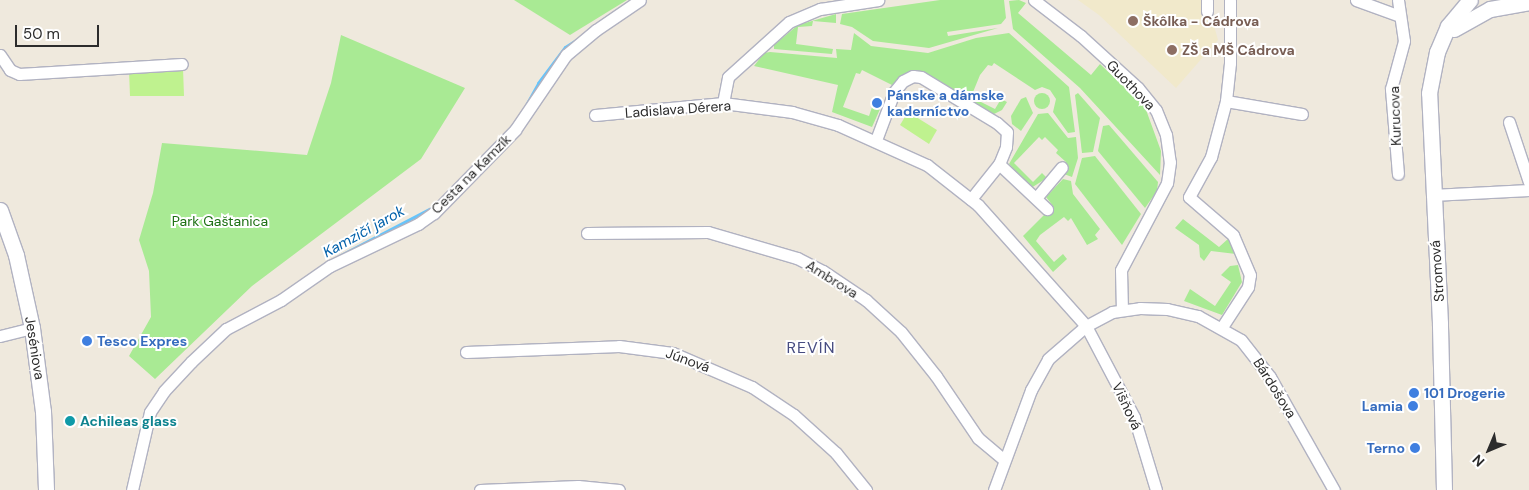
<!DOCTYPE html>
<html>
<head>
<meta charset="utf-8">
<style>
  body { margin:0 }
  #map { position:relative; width:1529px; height:490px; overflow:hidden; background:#efe9dd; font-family:"DM Sans",sans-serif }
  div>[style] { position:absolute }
  .education>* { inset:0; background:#f1e9cb }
  .green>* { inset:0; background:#a9ea94 }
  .round { border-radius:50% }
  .pitch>* { inset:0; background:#bff28f }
  .stream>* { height:3px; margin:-1.5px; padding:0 1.5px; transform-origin:1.5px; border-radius:1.5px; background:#67c4fa }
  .roads { filter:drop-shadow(1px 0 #b1b2c1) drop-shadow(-1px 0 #b1b2c1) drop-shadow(0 1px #b1b2c1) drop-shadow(0 -1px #b1b2c1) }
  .minor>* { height:11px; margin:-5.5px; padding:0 5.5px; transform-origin:5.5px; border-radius:5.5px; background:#fff }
  .tertiary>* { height:15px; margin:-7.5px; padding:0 7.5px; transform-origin:7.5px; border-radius:7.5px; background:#fff }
  .dots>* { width:14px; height:14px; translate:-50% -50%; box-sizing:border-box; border:2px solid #fff; border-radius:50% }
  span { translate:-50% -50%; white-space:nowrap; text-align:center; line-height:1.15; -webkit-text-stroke:4px #fff; paint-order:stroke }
  .education-label { font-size:14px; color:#785e54; font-weight:700 }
  .left { translate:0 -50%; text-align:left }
  .street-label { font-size:14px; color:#2c2c2c }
  .shop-label { font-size:14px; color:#366cbe; font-weight:700 }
  .right { translate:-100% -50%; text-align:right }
  .park-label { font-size:14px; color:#1e7014 }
  .culture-label { font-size:14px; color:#0d838f; font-weight:700 }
  .water-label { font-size:15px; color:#0160aa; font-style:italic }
  .quarter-label { font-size:16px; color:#474c81; letter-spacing:1px }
  .north { position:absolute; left:1464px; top:425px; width:50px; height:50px; -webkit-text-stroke:4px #fff; paint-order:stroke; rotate:225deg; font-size:14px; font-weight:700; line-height:20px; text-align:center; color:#2c2c2c }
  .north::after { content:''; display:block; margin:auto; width:18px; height:22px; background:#2c2c2c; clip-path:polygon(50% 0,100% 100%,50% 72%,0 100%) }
  .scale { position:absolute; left:15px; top:25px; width:84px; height:22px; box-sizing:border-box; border:2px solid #2c2c2c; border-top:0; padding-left:6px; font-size:15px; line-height:18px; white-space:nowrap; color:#2c2c2c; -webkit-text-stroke:4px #fff; paint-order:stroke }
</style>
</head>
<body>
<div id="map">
  <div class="education">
    <div style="clip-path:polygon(1078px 0,1207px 0,1218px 40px,1176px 88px,1099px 15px)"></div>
  </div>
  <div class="green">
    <div style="clip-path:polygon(514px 0,627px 0,570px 35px)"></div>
    <div style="clip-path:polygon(940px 0,1004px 0,1006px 18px,1001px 24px,947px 32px,948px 36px,998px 28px,929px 48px,873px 41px,852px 27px,840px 24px,842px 14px)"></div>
    <div style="clip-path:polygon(1019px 0,1026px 3px,1018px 13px,1091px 75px,1100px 64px,1145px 107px,1161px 151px,1160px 175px,1080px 88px,1013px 29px,1009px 1px)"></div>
    <div style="clip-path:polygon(836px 14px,836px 23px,813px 21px,812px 26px,798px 27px,796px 44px,833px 49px,832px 54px,774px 49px,774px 45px,798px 25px)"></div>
    <div style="clip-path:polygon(854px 33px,871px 46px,928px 53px,976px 38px,1009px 33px,1069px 87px,1075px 132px,1068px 133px,1053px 112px,1056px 99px,1050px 90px,1042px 87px,1035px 90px,994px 63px,992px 66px,988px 65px,980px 75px,971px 97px,995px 109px,1001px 99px,1007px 102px,1002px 110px,992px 115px,922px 75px,894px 86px,862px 70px,860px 74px,856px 73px,843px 107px,869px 116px,873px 104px,881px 107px,872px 127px,832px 112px,838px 85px,754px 66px,764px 53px,770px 52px,837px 58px,836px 49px,851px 50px)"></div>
    <div style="clip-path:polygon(341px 35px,465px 88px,421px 159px,252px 286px,155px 379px,129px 356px,151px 317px,149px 271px,139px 240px,153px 193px,162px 143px,307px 155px,331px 83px)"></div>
    <div style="clip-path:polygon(1078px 93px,1100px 118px,1093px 152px,1082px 153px,1075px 95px)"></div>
    <div class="round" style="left:1034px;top:93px;width:16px;height:16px"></div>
    <div style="clip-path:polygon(1026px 97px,1033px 113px,1021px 131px,1012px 124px,1011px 116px,1021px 99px)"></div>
    <div style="clip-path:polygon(1048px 113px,1068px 138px,1076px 137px,1078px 158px,1072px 177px,1064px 174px,1066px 162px,1056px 153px,1058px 150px,1045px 137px,1042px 140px,1039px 137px,1014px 163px,1033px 182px,1042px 173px,1047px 178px,1031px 188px,1009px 164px,1038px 114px)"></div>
    <div style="clip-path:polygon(1109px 125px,1158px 182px,1157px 191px,1145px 208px,1098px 151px,1103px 126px)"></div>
    <div style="clip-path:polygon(1095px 156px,1141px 214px,1122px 245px,1075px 184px,1082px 158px)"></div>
    <div style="clip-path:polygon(1063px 179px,1071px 181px,1073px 194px,1100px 229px,1095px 235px,1098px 239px,1087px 245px,1071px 218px,1068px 221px,1064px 217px,1040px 235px,1036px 241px,1054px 262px,1063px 254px,1067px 259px,1053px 272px,1023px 236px,1053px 206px,1046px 197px)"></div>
    <div style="clip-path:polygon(1183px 219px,1219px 247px,1229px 238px,1236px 254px,1211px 251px,1204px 261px,1200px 257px,1199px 245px,1175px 228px)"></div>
    <div style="clip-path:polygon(1238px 265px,1242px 282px,1222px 315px,1184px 301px,1190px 289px,1215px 306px,1231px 282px,1221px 275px,1230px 266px)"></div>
  </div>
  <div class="pitch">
    <div style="clip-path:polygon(183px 68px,184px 96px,130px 96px,129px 71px)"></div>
    <div style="clip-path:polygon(908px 112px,937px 130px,929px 144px,900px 125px)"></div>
  </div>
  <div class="stream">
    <div style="left:526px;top:105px;width:25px;rotate:-61deg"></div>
    <div style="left:538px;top:83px;width:45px;rotate:-53.1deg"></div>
    <div style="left:565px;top:47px;width:13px;rotate:-32deg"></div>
    <div style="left:337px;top:257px;width:108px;rotate:-27.5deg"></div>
  </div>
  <div class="roads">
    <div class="minor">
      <div style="left:1034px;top:0;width:59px;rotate:37.5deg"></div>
      <div style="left:1081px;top:36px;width:77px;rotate:42.4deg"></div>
      <div style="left:1138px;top:88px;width:28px;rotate:51deg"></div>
      <div style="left:1156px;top:110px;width:27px;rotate:68deg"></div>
      <div style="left:1166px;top:135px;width:27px;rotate:82deg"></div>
      <div style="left:1170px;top:162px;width:21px;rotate:98deg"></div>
      <div style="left:1167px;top:183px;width:98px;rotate:117.9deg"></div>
      <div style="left:1121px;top:270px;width:40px;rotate:88.6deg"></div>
      <div style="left:1207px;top:0;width:11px;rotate:90deg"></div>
      <div style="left:1356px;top:0;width:47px;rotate:20deg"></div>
      <div style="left:1398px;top:0;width:41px;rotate:81.7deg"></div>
      <div style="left:1404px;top:41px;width:50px;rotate:105.2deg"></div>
      <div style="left:1391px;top:89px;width:85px;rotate:85.3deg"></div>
      <div style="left:0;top:55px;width:18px;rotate:56deg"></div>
      <div style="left:10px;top:70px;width:10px;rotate:24deg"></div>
      <div style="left:19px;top:74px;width:163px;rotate:-3.5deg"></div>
      <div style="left:1226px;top:101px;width:77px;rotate:9.7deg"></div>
      <div style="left:723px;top:103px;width:26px;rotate:-79deg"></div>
      <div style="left:728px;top:77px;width:82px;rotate:-42deg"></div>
      <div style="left:789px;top:22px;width:34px;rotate:-23deg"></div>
      <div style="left:820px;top:9px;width:59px;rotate:-8.8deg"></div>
      <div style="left:595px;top:115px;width:129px;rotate:-5.4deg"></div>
      <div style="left:723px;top:103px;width:70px;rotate:7.4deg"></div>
      <div style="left:792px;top:112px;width:48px;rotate:15.8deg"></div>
      <div style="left:838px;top:125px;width:98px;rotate:24.2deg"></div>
      <div style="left:927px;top:165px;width:65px;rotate:38.1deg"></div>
      <div style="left:978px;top:205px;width:162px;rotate:48.2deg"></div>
      <div style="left:1086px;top:326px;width:103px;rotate:62.2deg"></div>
      <div style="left:1134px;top:417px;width:76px;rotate:73.2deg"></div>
      <div style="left:1509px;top:122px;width:63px;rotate:71.6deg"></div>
      <div style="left:876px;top:140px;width:51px;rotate:-69.4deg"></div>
      <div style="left:894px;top:92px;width:14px;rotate:-51deg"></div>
      <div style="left:903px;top:81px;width:11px;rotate:-27deg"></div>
      <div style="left:913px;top:76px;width:8px;rotate:7deg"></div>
      <div style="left:921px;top:77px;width:89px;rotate:31.2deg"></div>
      <div style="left:997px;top:123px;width:13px;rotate:42deg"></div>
      <div style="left:1007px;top:132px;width:15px;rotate:94deg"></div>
      <div style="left:1006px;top:147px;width:18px;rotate:112deg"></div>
      <div style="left:999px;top:164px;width:45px;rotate:128.7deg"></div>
      <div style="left:999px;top:164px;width:66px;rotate:43.2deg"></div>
      <div style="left:1432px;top:195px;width:97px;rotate:-3deg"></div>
      <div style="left:1036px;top:198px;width:40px;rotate:-50deg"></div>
      <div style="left:587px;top:233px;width:121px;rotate:-0.5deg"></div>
      <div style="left:708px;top:232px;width:93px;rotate:16.3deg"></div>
      <div style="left:797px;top:258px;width:29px;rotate:27deg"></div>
      <div style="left:823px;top:271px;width:52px;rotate:34deg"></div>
      <div style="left:866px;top:300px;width:47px;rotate:42.4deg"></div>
      <div style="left:901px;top:332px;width:56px;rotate:51.5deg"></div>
      <div style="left:936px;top:376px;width:75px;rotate:55.9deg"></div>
      <div style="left:978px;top:438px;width:34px;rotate:40deg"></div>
      <div style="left:1222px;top:327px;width:48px;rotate:-57deg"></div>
      <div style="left:1248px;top:287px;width:12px;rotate:-81deg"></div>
      <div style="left:1250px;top:275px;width:43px;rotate:-113deg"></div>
      <div style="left:1233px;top:235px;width:58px;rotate:-139.2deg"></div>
      <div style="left:1189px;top:197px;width:46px;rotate:-61.2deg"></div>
      <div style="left:1211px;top:157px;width:58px;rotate:-75deg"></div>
      <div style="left:1226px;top:101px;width:38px;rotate:-84deg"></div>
      <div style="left:1230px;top:63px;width:63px;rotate:-90deg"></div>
      <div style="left:0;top:336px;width:33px;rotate:-14deg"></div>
      <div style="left:466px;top:352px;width:153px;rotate:-2.2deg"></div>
      <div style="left:619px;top:346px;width:54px;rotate:7.4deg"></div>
      <div style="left:673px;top:353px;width:86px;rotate:23.3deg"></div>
      <div style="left:752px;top:387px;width:50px;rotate:33.7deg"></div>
      <div style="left:794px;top:415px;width:57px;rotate:42.1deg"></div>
      <div style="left:836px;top:453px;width:48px;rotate:51deg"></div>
      <div style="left:132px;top:490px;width:80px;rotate:-77deg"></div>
      <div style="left:150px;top:412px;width:25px;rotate:-56deg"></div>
      <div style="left:164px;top:391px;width:40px;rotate:-47deg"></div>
      <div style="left:191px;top:362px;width:48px;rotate:-43.3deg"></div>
      <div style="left:226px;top:329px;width:62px;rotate:-27.8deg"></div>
      <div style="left:281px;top:300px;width:60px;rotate:-34.8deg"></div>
      <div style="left:330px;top:266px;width:98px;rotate:-25.5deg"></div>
      <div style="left:418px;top:224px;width:19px;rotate:-35deg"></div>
      <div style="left:434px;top:213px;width:116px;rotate:-45.7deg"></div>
      <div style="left:515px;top:130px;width:91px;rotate:-55.8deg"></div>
      <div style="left:566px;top:55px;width:39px;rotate:-40deg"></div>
      <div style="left:596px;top:30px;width:53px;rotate:-34.3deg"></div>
      <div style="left:480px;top:490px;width:98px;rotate:-2.3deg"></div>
      <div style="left:578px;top:486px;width:41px;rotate:5.6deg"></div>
      <div style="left:994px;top:490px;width:107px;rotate:-69.7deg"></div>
      <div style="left:1031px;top:390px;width:35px;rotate:-61deg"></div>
      <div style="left:1048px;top:359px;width:50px;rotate:-41deg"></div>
      <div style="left:1086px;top:326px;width:30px;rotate:-28deg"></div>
      <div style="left:1112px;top:312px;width:28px;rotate:-8deg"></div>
      <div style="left:1140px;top:308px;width:27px;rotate:2deg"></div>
      <div style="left:1167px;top:309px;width:32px;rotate:13deg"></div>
      <div style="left:1198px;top:316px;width:49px;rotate:29.2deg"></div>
      <div style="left:1241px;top:340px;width:47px;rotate:51.9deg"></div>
      <div style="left:1270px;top:377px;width:130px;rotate:60.5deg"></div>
    </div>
    <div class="tertiary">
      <div style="left:1454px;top:29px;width:41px;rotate:-29.1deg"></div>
      <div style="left:1490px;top:9px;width:40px;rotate:-10deg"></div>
      <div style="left:0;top:210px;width:48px;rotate:70.4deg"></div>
      <div style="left:16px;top:255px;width:75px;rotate:77.6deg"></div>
      <div style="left:32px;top:328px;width:84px;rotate:82.5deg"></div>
      <div style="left:43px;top:411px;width:79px;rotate:87.8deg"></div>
      <div style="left:1444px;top:490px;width:167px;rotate:-91.4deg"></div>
      <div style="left:1440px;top:323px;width:230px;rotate:-92.7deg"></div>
      <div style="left:1429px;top:93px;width:42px;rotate:-79deg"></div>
      <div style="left:1437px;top:52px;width:28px;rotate:-67deg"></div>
      <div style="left:1448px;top:26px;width:34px;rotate:-50deg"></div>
    </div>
  </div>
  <div class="dots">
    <div style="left:1133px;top:21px;background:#8d6e63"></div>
    <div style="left:1172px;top:50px;background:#8d6e63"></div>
    <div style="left:877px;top:103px;background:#3f7fe0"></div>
    <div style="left:87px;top:341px;background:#3f7fe0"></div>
    <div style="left:1414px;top:393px;background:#3f7fe0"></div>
    <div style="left:1413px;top:406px;background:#3f7fe0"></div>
    <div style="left:70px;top:421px;background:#0f9aa8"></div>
    <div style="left:1415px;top:448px;background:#3f7fe0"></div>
  </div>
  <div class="education-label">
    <span class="left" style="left:1143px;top:21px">Škôlka - Cádrova</span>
    <span class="left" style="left:1182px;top:50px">ZŠ a MŠ Cádrova</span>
  </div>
  <div class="street-label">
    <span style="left:1131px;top:85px;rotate:46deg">Guothova</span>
    <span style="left:678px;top:109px;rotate:-4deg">Ladislava Dérera</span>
    <span style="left:1395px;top:116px;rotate:-92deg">Kurucova</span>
    <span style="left:471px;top:174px;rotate:-45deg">Cesta na Kamzík</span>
    <span style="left:1437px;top:271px;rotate:-94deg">Stromová</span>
    <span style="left:832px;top:279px;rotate:32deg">Ambrova</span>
    <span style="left:35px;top:348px;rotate:81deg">Jeséniova</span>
    <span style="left:688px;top:360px;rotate:20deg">Júnová</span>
    <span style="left:1275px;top:388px;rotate:58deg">Bárdošova</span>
    <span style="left:1127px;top:406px;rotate:65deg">Višňová</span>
  </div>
  <div class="shop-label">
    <span class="left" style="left:887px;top:103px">Pánske a dámske<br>kaderníctvo</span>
    <span class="left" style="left:97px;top:341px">Tesco Expres</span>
    <span class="left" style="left:1424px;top:393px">101 Drogerie</span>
    <span class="right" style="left:1403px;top:406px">Lamia</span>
    <span class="right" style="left:1405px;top:448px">Terno</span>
  </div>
  <div class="park-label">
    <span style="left:220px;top:221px">Park Gaštanica</span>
  </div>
  <div class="culture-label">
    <span class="left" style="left:80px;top:421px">Achileas glass</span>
  </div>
  <div class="water-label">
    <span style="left:364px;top:232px;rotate:-29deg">Kamzičí jarok</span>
  </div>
  <div class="quarter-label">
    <span style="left:811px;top:348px">REVÍN</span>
  </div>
  <div class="north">N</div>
  <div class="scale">50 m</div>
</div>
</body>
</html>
